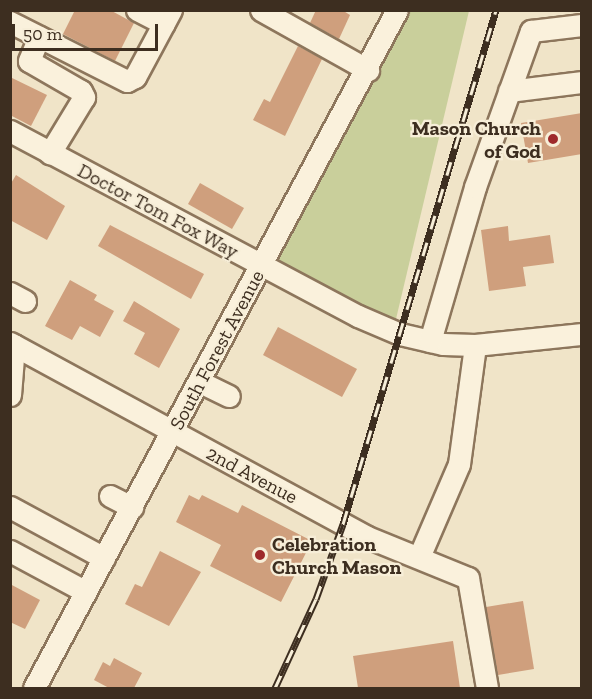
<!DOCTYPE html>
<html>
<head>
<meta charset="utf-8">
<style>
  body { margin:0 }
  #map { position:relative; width:592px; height:699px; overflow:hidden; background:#f0e4c8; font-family:"Zilla Slab",serif }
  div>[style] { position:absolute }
  .green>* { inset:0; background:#c9cf9b }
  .building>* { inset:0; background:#cf9f7d }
  .roads { filter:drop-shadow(2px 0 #8d765c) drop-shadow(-2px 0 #8d765c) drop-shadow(0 2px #8d765c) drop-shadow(0 -2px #8d765c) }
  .minor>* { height:21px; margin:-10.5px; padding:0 10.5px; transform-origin:10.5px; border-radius:10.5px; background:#faf1dc }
  .rail>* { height:7px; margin-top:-3.5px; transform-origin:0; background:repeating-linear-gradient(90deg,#f7eed8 0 14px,#3d2e20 0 28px); box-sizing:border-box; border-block:2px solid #3d2e20 }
  .dots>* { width:16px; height:16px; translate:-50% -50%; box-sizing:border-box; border:3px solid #f7eed8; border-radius:50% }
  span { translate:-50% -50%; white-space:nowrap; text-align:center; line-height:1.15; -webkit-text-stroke:4.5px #f7eed8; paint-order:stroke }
  .poi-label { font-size:20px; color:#3d2e20; font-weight:700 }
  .right { translate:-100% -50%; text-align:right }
  .left { translate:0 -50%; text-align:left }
  .street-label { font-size:20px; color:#3d2e20 }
  .frame { position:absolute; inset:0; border:12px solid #3d2e20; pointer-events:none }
  .scale { position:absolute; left:12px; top:24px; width:146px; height:27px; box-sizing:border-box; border:3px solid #3d2e20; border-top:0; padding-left:8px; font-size:18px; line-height:21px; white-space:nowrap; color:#3d2e20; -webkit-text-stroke:4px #f7eed8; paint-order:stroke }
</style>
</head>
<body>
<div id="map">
  <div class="green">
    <div style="clip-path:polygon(396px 11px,469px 11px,396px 319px,383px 327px,262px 266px)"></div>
  </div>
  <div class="building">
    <div style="clip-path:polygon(75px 10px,110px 10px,134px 23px,115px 61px,63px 34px)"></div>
    <div style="clip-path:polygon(316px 10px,342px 10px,350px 15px,339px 39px,310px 23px)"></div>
    <div style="clip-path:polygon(298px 46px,322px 59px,285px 136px,253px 120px,264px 99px,270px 102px)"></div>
    <div style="clip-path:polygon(10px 77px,47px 95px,31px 126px,10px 115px)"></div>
    <div style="clip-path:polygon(582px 113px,582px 154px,528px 163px,521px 123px)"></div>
    <div style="clip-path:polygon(16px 175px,65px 206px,47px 240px,10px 220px,10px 185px)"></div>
    <div style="clip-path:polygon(200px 183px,244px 208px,232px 229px,188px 204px)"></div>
    <div style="clip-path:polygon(110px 225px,204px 274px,191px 299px,98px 246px)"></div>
    <div style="clip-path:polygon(508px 226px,509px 241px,550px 235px,554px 263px,523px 267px,526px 286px,489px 291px,481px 230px)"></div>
    <div style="clip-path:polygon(70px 280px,97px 295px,94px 300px,114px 311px,100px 337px,80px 326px,72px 340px,45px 326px)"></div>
    <div style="clip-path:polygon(134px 301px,180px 329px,159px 368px,134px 354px,145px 333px,123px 321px)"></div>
    <div style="clip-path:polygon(278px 327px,357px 369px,342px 397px,263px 355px)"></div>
    <div style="clip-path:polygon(189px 495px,199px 500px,202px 495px,238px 513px,242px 505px,312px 541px,281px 602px,210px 566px,221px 545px,176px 522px)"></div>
    <div style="clip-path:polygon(160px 551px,201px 572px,169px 626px,125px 604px,135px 584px,142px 587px)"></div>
    <div style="clip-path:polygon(10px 584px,40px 600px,25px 629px,10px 622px)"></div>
    <div style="clip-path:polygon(523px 601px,534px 669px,498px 675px,486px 607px)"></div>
    <div style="clip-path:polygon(453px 641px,460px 688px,358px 688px,353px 656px)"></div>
    <div style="clip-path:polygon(114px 658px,142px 673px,134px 688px,109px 688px,94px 680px,103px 662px,110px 666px)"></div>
  </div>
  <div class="roads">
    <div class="minor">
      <div style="left:137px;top:10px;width:30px;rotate:27deg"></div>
      <div style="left:261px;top:10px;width:123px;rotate:29.3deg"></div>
      <div style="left:10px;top:22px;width:131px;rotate:26.8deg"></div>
      <div style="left:127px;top:81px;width:9px;rotate:-27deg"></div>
      <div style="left:135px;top:77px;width:76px;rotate:-61.8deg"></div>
      <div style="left:39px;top:37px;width:26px;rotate:113deg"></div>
      <div style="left:29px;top:61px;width:60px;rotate:30deg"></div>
      <div style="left:81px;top:91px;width:7px;rotate:63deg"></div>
      <div style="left:84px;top:97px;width:66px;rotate:121.3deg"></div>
      <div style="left:509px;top:91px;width:74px;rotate:-7deg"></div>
      <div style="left:10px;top:131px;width:394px;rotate:28deg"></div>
      <div style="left:358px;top:316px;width:46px;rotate:23.2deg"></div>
      <div style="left:400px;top:334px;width:44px;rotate:13.1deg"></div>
      <div style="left:443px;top:344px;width:32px;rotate:2deg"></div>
      <div style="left:475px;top:345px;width:108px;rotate:-5.9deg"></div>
      <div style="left:10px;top:293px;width:17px;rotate:28deg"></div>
      <div style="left:430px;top:341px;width:160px;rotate:-73.7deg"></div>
      <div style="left:475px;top:187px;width:166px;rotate:-70.3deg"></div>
      <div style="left:531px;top:31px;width:51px;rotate:-6.7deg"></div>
      <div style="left:10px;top:343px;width:406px;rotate:28.5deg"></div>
      <div style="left:367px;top:537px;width:109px;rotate:22.1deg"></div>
      <div style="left:468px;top:578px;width:112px;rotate:80.2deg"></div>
      <div style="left:200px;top:382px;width:32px;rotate:26deg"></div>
      <div style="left:10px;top:395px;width:50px;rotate:-85.4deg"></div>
      <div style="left:110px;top:496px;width:25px;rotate:27deg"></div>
      <div style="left:10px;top:507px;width:107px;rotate:28.5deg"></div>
      <div style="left:10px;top:551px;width:86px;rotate:28.3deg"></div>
      <div style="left:419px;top:557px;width:101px;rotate:-66.7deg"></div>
      <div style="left:459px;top:464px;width:120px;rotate:-82.3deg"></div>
      <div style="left:34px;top:688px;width:769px;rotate:-61.84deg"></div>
    </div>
  </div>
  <div class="rail">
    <div style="left:275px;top:688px;width:98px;rotate:-65.3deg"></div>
    <div style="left:316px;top:599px;width:80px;rotate:-70.2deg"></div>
    <div style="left:343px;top:524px;width:536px;rotate:-73.42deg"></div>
  </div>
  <div class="dots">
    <div style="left:553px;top:139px;background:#9e2a2b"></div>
    <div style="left:260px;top:555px;background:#9e2a2b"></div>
  </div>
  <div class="poi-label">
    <span class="right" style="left:541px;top:140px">Mason Church<br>of God</span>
    <span class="left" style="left:272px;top:556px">Celebration<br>Church Mason</span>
  </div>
  <div class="street-label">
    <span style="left:158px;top:211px;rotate:28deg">Doctor Tom Fox Way</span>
    <span style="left:217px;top:350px;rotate:-62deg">South Forest Avenue</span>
    <span style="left:252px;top:475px;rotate:28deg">2nd Avenue</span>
  </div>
  <div class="frame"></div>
  <div class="scale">50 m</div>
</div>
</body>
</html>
